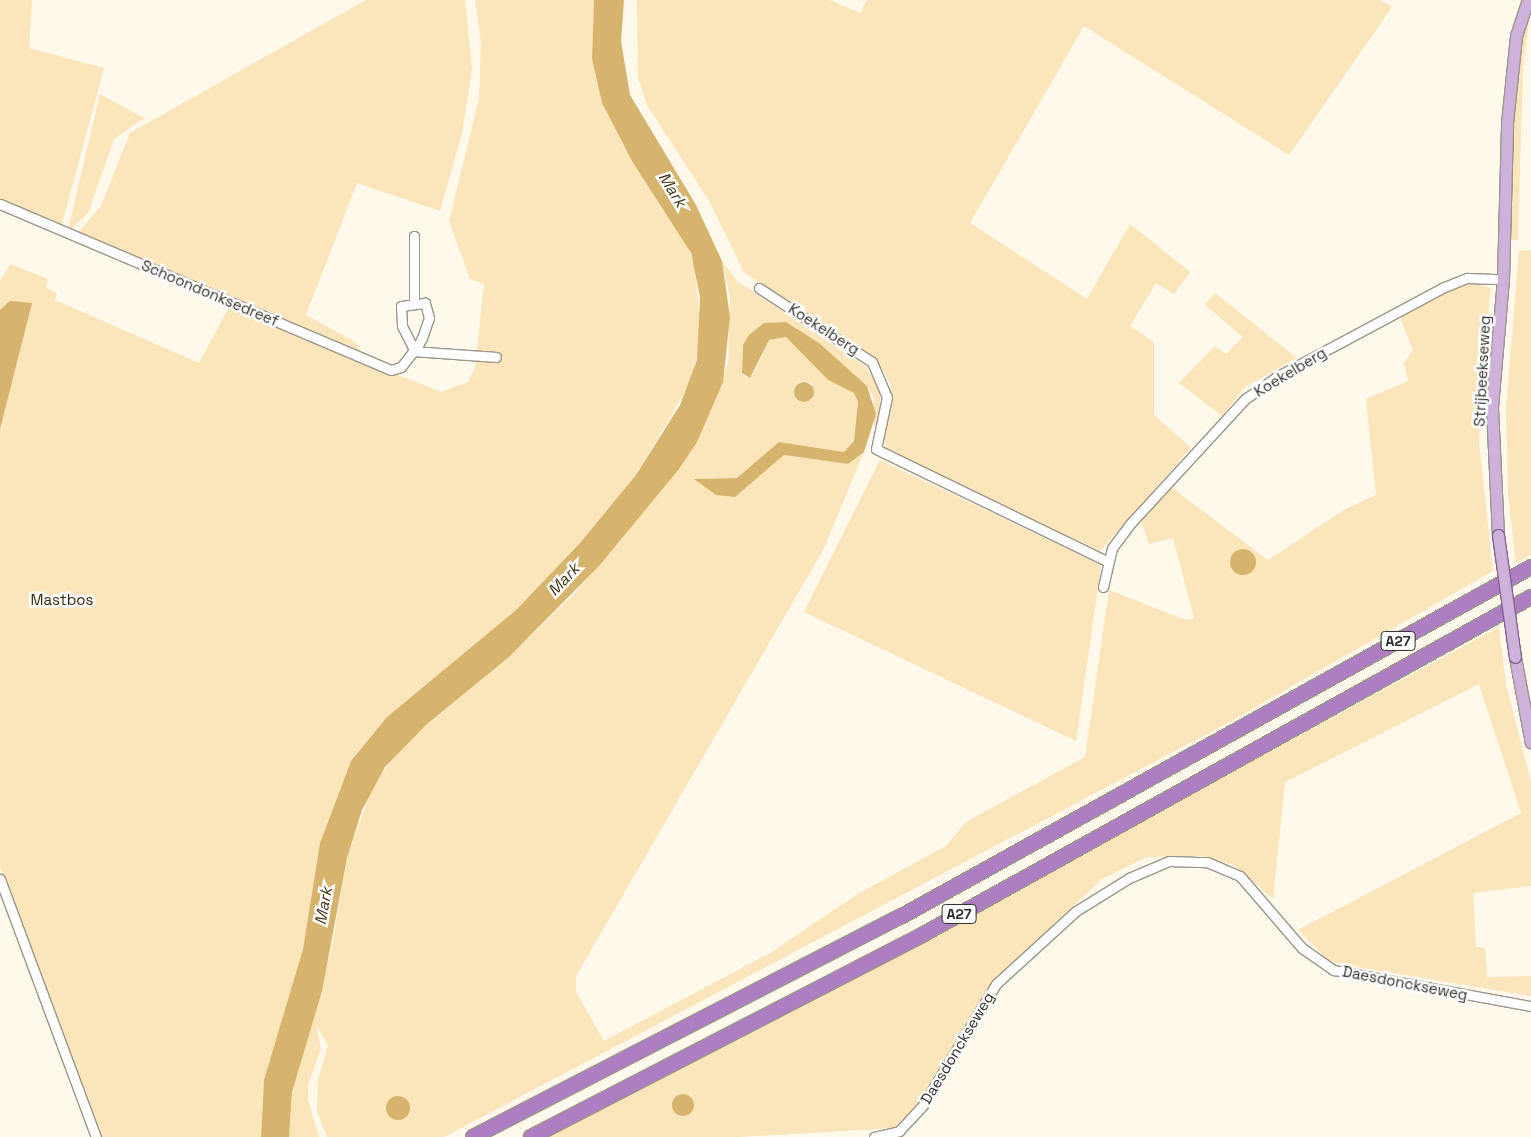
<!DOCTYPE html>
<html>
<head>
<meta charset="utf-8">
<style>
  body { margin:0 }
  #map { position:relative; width:1531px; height:1137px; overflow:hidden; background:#fff9ec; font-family:"Space Grotesk",sans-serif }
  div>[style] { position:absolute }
  .green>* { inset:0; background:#fbe5bb }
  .water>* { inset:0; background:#d7b46e }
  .round { border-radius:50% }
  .roads { filter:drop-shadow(1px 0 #9b958a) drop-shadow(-1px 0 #9b958a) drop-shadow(0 1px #9b958a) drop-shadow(0 -1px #9b958a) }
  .minor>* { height:9px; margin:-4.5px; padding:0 4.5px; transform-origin:4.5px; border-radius:4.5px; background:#fff }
  .major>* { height:11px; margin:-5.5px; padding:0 5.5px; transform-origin:5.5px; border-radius:5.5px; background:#ceb2db }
  .highway>* { height:14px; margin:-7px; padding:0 7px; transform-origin:7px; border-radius:7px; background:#ae7ec3 }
  .bridges { filter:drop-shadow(1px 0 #82628d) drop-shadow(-1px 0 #82628d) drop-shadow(0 1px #82628d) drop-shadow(0 -1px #82628d) }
  .major-bridge>* { height:11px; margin:-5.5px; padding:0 5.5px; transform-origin:5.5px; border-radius:5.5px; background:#ceb2db }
  span { translate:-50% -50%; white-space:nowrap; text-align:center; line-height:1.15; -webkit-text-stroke:5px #fff; paint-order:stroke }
  .shield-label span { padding:1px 4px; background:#fff; border:1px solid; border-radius:4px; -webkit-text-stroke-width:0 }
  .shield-label { font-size:14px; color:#302e29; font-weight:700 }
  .street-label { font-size:15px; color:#302e29 }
  .park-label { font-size:15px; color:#3a2b0b }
  .water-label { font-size:16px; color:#423314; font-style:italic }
</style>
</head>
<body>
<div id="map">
  <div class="green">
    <div style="clip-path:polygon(0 0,32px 0,29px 48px,104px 68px,61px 227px,0 207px)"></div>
    <div style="clip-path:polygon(366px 0,465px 0,472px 69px,462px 133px,440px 211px,357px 183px,306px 315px,357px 343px,360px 351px,77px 234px,101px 206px,130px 133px)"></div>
    <div style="clip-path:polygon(475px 0,594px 0,592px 59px,602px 103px,632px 161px,685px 239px,695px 269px,701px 339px,691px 381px,636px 475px,580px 543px,516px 610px,387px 717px,351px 761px,320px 843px,303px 949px,264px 1080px,261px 1137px,102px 1137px,0 867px,0 281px,10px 264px,48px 279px,46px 287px,57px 294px,55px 300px,199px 363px,229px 307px,441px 392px,468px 382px,475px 368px,484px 284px,470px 279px,449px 221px,479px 99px,481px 41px)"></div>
    <div style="clip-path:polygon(637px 0,830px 0,860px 13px,867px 0,1379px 0,1392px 7px,1289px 155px,1084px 26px,970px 223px,1087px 299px,1130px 224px,1190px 272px,1174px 294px,1156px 283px,1130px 326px,1154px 342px,1154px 415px,1191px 448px,1100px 551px,887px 450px,884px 440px,891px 386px,882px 368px,744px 272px,709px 201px,647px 105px,638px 77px)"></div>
    <div style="clip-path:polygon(1531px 7px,1523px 67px,1518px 240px,1511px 240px,1513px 115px,1522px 36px)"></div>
    <div style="clip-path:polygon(100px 94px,144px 118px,114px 139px,88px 213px,68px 231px)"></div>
    <div style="clip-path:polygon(1531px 250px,1531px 555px,1516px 563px,1508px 495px,1506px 409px,1519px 251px)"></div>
    <div style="clip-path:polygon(evenodd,722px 261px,737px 281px,866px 367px,880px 389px,880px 410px,874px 428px,874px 398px,867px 386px,794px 326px,764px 323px,743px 345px,742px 373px,746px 378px,753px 375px,769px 340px,786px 337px,828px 380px,854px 393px,858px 402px,854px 441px,845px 452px,779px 442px,737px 478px,695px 479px,741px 492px,784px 455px,848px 464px,864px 452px,823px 550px,576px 976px,576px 992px,604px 1041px,772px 952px,856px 895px,946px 846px,966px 822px,1085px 757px,1109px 590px,1186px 620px,1194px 618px,1173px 538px,1149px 544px,1141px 520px,1171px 487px,1268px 560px,1344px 510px,1376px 495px,1366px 399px,1408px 381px,1404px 363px,1413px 350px,1399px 315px,1470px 282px,1491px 288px,1481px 373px,1479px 441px,1493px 571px,1226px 724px,444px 1137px,327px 1137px,317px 1111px,318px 1080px,328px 1046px,316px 1025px,321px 1049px,308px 1085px,308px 1100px,319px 1137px,289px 1137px,292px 1092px,332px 946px,347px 858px,373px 785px,402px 746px,509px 657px,576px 592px,697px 442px,728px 364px,730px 297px,722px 261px,800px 381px,812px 383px,813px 399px,795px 395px,800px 381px)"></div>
    <div style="clip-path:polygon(1215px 293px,1297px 358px,1245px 387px,1222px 416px,1179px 383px,1215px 346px,1226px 354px,1243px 337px,1205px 305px)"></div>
    <div style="clip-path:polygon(880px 460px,1101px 565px,1076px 741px,804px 612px)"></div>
    <div style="clip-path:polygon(1499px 627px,1506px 685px,1531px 782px,1531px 886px,1473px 893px,1476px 947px,1485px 948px,1487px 977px,1531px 976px,1531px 996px,1345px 965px,1328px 960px,1298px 930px,1521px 813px,1479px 684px,1285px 782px,1273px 899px,1234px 865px,1200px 856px,1147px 857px,1102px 879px,990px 985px,912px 1114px,894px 1128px,739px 1137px,543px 1137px,954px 923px)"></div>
  </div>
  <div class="water">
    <div style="clip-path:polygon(594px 0,624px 0,621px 41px,630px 95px,696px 205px,722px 261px,730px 317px,723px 382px,697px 442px,679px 469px,599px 566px,509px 657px,426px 725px,385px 767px,362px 810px,347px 858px,322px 991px,292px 1092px,289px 1137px,261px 1137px,264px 1080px,303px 949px,320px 843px,351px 761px,387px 717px,516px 610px,580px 543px,636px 475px,680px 405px,697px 360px,700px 297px,691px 253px,632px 161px,602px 103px,592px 59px)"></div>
    <div style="clip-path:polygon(10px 301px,32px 303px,0 429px,0 310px)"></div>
    <div style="clip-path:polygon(786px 322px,819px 343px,867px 386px,876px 414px,864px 452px,848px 464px,784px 455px,735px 497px,716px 495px,694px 479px,737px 478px,779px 442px,844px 452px,854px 441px,858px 402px,854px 393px,828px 380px,786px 337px,769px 340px,750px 378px,742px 373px,743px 345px,749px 335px,764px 323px)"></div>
    <div class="round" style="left:794px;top:382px;width:20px;height:20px"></div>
    <div class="round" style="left:1230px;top:549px;width:26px;height:26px"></div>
    <div class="round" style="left:672px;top:1094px;width:22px;height:22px"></div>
    <div class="round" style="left:386px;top:1096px;width:24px;height:24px"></div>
  </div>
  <div class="roads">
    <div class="minor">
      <div style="left:0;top:204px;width:425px;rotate:23deg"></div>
      <div style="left:391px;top:370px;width:10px;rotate:-17deg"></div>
      <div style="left:401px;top:367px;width:18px;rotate:-52deg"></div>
      <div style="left:412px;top:353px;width:10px;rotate:-53deg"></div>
      <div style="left:418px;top:345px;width:8px;rotate:-60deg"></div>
      <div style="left:422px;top:338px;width:21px;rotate:-71deg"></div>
      <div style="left:429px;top:318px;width:16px;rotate:-105deg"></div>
      <div style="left:425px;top:303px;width:24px;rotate:173deg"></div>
      <div style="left:401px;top:306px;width:20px;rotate:87deg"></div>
      <div style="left:402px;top:326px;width:27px;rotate:63deg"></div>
      <div style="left:759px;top:288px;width:135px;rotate:33.2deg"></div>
      <div style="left:872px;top:362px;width:38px;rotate:67deg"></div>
      <div style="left:887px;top:397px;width:53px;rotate:101.9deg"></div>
      <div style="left:876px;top:449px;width:257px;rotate:25.9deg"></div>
      <div style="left:414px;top:302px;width:66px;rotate:-90deg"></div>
      <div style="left:413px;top:351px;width:83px;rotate:4.1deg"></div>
      <div style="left:1103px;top:587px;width:40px;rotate:-77deg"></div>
      <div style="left:1112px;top:548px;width:30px;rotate:-53deg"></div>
      <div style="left:1130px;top:524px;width:170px;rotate:-47.4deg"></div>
      <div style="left:1245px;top:399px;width:38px;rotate:-35deg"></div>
      <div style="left:1276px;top:377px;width:188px;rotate:-28.2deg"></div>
      <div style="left:1442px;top:288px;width:27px;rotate:-22deg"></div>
      <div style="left:1467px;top:278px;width:36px;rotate:2deg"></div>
      <div style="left:0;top:879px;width:275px;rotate:69.6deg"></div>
      <div style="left:874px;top:1137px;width:26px;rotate:-13deg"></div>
      <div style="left:899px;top:1131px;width:35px;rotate:-47deg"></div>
      <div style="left:923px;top:1105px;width:141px;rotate:-58.9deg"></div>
      <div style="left:996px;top:984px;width:108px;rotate:-42.4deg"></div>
      <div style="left:1076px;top:911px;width:62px;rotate:-31.9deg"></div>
      <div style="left:1129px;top:878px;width:43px;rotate:-23deg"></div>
      <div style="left:1169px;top:861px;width:38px;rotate:2deg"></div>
      <div style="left:1207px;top:862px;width:36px;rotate:23deg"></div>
      <div style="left:1240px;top:876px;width:95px;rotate:49.3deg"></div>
      <div style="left:1302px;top:948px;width:39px;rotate:35deg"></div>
      <div style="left:1334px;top:970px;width:200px;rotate:10.4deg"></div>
    </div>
    <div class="major">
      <div style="left:1498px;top:535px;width:128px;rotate:-92.7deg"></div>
      <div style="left:1492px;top:407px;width:128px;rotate:-85.1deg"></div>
      <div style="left:1503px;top:279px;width:156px;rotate:-88.5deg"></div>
      <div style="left:1507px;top:123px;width:87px;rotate:-84.1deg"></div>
      <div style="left:1516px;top:36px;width:38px;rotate:-72deg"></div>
      <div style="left:1515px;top:657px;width:87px;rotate:79.5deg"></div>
    </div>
    <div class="highway">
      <div style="left:473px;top:1137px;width:483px;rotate:-27.3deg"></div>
      <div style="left:902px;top:916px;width:719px;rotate:-29.02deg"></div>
      <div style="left:531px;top:1137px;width:442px;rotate:-27.3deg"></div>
      <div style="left:924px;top:934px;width:694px;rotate:-29.04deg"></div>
    </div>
  </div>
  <div class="bridges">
    <div class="major-bridge">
      <div style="left:1498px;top:535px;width:123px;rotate:82.1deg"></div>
    </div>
  </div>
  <div class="shield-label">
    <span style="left:1398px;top:641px">A27</span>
    <span style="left:959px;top:914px">A27</span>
  </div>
  <div class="street-label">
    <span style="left:210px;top:293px;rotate:23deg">Schoondonksedreef</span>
    <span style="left:824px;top:329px;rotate:33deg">Koekelberg</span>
    <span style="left:1482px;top:371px;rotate:-87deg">Strijbeekseweg</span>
    <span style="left:1290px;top:372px;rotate:-31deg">Koekelberg</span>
    <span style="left:1405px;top:983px;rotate:11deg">Daesdonckseweg</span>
    <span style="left:957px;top:1048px;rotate:-59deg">Daesdonckseweg</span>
  </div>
  <div class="park-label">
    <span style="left:62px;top:600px">Mastbos</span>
  </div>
  <div class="water-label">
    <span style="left:672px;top:190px;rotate:58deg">Mark</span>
    <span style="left:564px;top:580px;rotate:-47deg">Mark</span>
    <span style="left:324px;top:906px;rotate:-80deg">Mark</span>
  </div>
</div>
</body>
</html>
